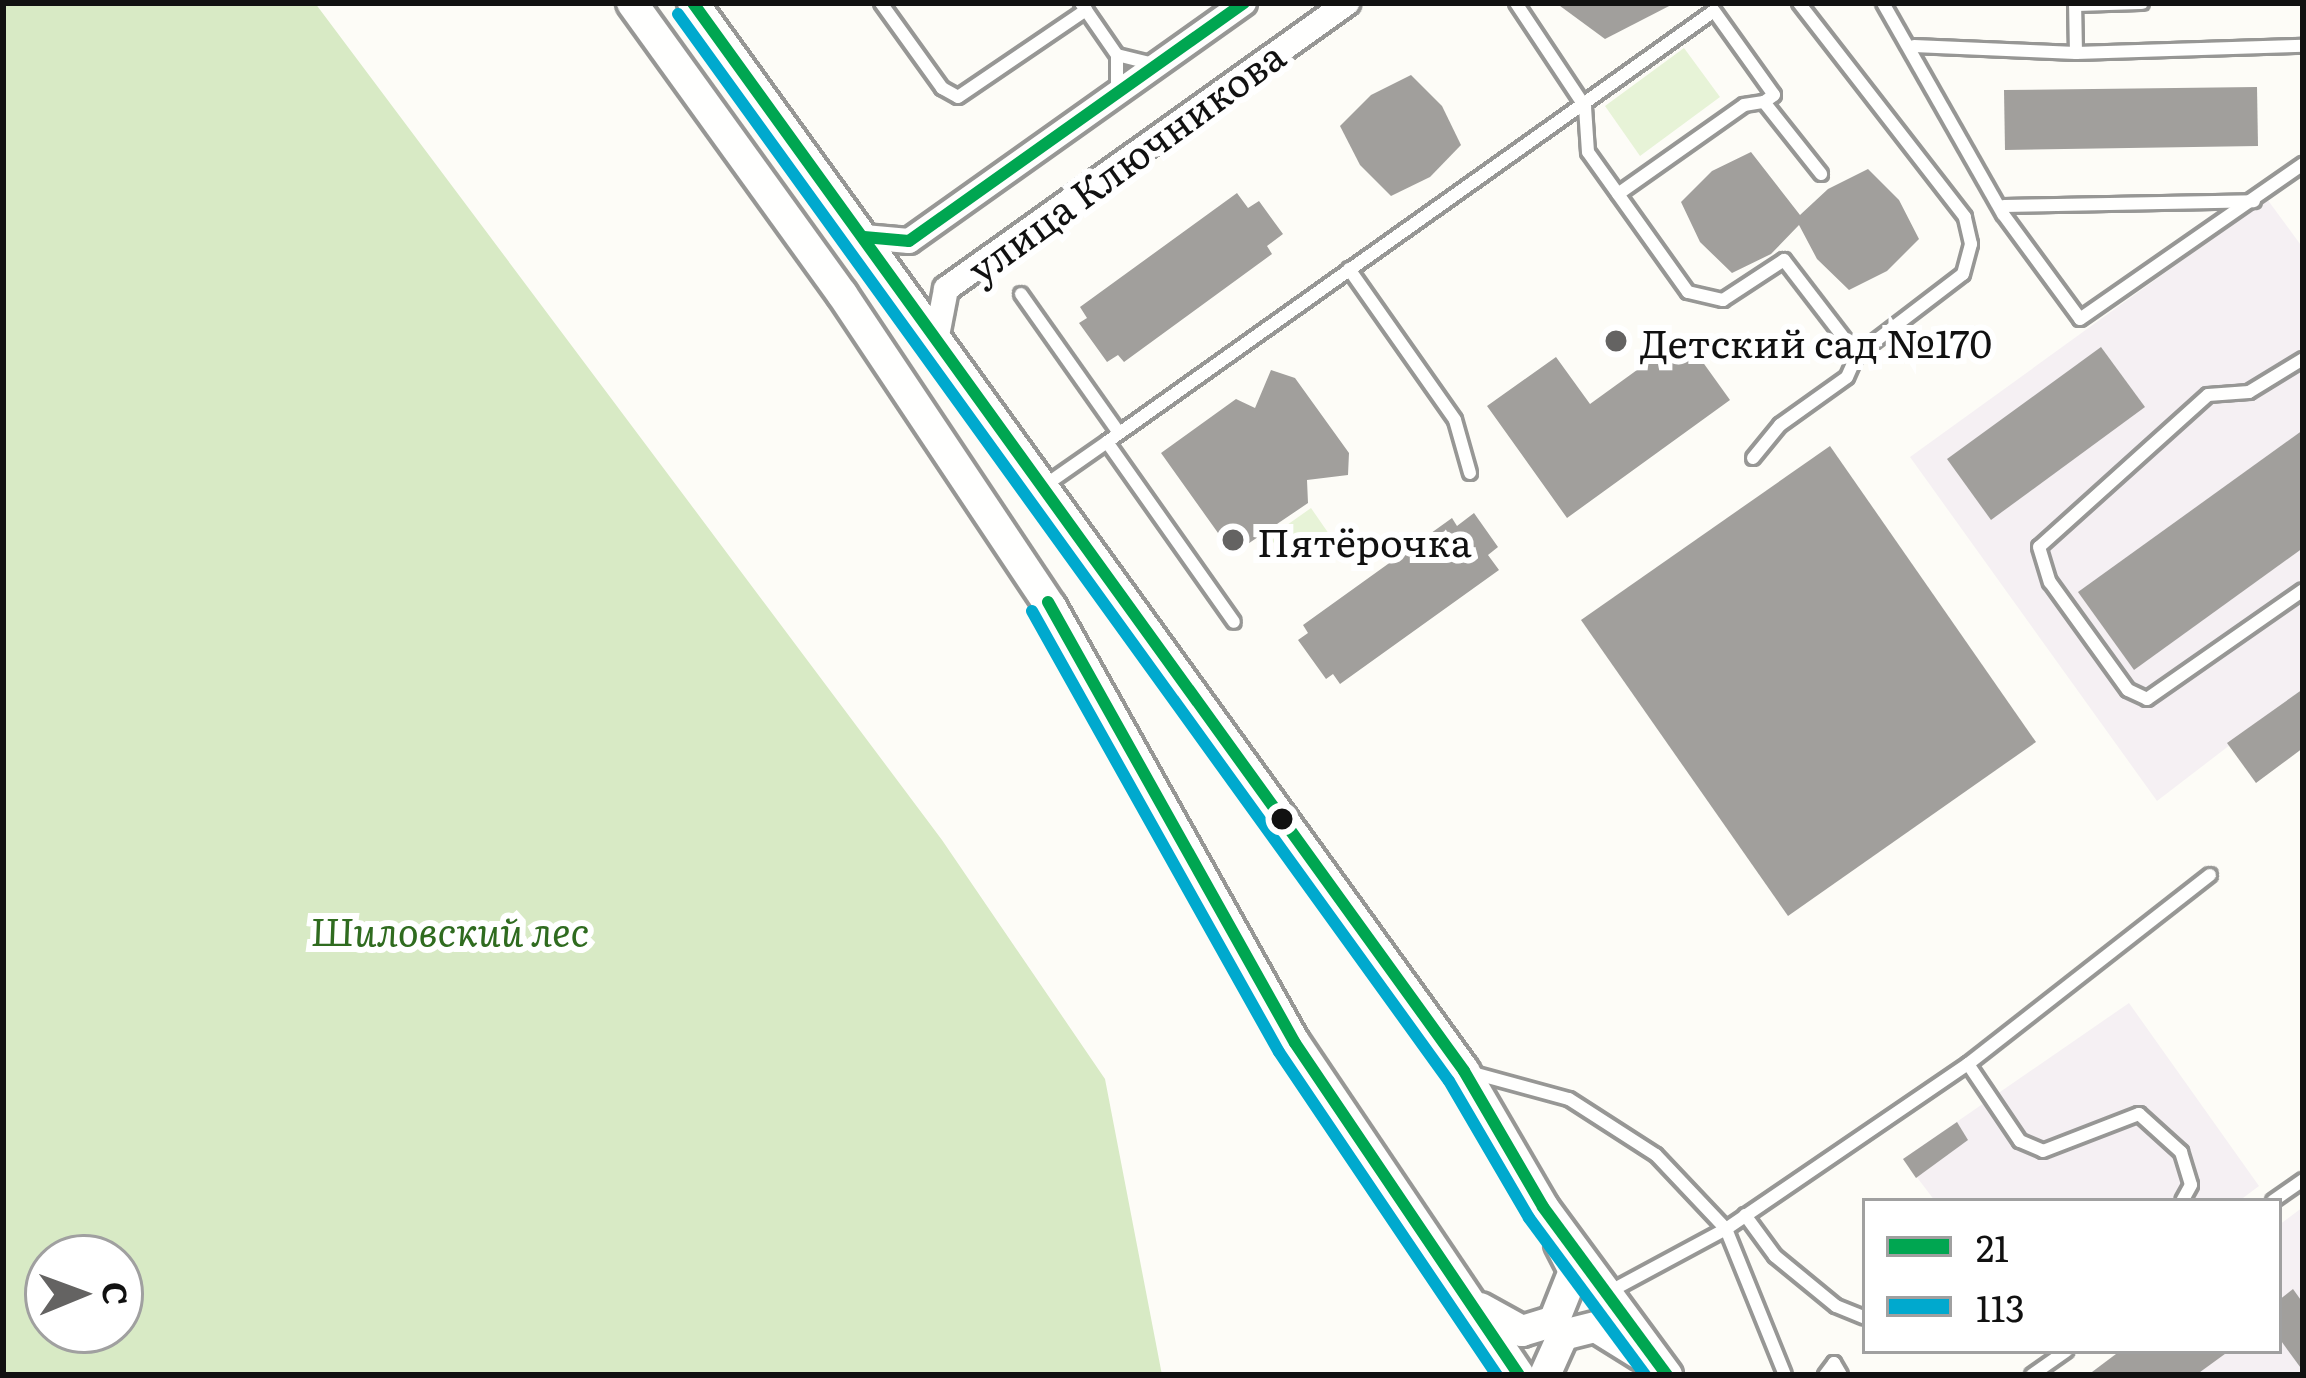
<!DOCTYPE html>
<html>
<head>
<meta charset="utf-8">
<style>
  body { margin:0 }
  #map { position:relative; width:2306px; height:1378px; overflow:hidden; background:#fdfcf7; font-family:Literata,serif }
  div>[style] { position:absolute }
  .industrial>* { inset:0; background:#f5f0f3 }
  .green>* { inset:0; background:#e7f3d7 }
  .forest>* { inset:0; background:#d8eac5 }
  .building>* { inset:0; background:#a19f9c }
  .roads { filter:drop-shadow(3px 0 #979795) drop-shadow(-3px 0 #979795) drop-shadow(0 3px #979795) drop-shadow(0 -3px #979795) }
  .service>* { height:12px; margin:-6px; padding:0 6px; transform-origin:6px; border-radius:6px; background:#fffffe }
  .minor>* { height:24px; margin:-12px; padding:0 12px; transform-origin:12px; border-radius:12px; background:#fffffe }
  .tertiary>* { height:30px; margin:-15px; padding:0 15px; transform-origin:15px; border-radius:15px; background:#fffffe }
  .bus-1>* { height:12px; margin:-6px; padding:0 6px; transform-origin:6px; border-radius:6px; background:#00a651 }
  .bus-2>* { height:12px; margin:-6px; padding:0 6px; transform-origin:6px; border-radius:6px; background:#00a9ce }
  .dots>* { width:33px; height:33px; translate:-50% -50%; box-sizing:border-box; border:6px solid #fff; border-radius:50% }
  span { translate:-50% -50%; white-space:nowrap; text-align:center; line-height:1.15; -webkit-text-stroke:12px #fff; paint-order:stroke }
  .street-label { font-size:39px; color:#111 }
  .poi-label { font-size:39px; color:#111 }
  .left { translate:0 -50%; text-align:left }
  .park-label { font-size:39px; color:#2f6b1f; font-style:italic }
  .frame { position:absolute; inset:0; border:6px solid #111; pointer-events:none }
  .legend { position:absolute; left:1862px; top:1198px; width:420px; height:156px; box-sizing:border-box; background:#fff; border:3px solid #a0a0a0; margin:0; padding:15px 21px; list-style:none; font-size:36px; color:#111 }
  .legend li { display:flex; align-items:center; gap:24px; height:60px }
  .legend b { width:60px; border:3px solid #a0a0a0 }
  .north { position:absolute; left:24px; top:1234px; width:120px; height:120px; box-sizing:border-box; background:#fff; border:3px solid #a0a0a0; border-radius:50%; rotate:89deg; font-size:33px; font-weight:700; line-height:48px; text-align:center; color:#111 }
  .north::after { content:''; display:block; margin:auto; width:42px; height:54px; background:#646362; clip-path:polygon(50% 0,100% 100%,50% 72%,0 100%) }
</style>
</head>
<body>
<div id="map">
  <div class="industrial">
    <div style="clip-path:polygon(2267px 199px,2303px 248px,2303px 689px,2157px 801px,1910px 457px)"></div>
    <div style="clip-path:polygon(2129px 1003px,2259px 1186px,2239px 1201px,1935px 1201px,1903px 1159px)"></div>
    <div style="clip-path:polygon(2303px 1207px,2303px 1375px,2088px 1375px,2120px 1351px,2279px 1351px,2279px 1225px)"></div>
  </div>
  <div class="green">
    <div style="clip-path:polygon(1684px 48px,1720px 97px,1640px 156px,1605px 106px)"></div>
    <div style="clip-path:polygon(1311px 508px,1329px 534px,1287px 563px,1270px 537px)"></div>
  </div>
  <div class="forest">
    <div style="clip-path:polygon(evenodd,3px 3px,315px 3px,942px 840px,1105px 1079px,1162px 1375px,3px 1375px,3px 3px,48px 1258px,120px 1258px,120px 1330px,48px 1330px,48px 1258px)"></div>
  </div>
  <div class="building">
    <div style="clip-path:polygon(1556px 3px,1675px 3px,1605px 39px)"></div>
    <div style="clip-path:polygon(1411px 75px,1442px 106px,1461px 145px,1430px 177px,1391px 196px,1360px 165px,1340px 126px,1371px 95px)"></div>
    <div style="clip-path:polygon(2257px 87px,2258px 146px,2005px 150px,2004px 90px)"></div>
    <div style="clip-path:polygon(1751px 152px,1800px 215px,1828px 189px,1868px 169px,1899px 200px,1919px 239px,1887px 271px,1849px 290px,1817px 259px,1799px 225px,1771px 254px,1732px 273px,1700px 242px,1681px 202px,1712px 171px)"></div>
    <div style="clip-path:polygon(1237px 193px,1248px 208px,1259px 201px,1283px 234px,1267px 246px,1272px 254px,1124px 362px,1118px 355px,1107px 362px,1079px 323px,1087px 318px,1080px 307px)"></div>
    <div style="clip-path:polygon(1684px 336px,1730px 400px,1567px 518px,1487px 406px,1556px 357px,1590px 404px)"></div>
    <div style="clip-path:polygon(2101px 347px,2145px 407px,1991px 520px,1947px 459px)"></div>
    <div style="clip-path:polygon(1271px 370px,1295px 378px,1349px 453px,1348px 475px,1307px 480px,1308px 503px,1233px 554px,1161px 453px,1236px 399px,1255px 408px)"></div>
    <div style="clip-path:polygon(2303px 430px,2303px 548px,2134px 670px,2078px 592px)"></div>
    <div style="clip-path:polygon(1830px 446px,2036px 742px,1788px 916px,1581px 620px)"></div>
    <div style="clip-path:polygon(1474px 513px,1498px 547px,1488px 555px,1499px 570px,1340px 684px,1333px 674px,1326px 679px,1298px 640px,1308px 633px,1303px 625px,1452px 518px,1457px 526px)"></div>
    <div style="clip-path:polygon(2303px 689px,2303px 748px,2256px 783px,2227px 743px)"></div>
    <div style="clip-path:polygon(1957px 1122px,1968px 1140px,1916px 1178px,1903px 1159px)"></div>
    <div style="clip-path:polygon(2293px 1289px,2303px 1303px,2303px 1371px,2279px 1338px,2279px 1300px)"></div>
    <div style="clip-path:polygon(2120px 1351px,2229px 1351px,2196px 1375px,2088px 1375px)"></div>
  </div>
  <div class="roads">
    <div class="service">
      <div style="left:881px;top:3px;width:105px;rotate:54.3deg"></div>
      <div style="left:942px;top:88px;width:18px;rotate:29deg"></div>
      <div style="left:958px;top:97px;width:155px;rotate:-34.2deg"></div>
      <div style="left:1081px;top:3px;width:63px;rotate:55.3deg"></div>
      <div style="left:1117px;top:55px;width:37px;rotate:90deg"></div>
      <div style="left:1516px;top:3px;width:125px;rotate:56.4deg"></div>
      <div style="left:1585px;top:107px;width:45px;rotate:86.2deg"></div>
      <div style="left:1588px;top:152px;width:172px;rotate:54.5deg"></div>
      <div style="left:1688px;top:292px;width:36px;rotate:13deg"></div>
      <div style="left:1723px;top:300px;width:73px;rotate:-33.3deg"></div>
      <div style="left:1784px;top:260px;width:120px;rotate:52.5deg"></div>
      <div style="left:1883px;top:3px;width:243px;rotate:60.4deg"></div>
      <div style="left:2003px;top:214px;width:130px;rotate:53.7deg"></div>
      <div style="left:2080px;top:319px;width:272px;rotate:-34.8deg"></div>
      <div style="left:2075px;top:5px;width:67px;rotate:-1.7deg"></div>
      <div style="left:1914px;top:46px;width:162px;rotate:2.5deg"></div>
      <div style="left:2076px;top:53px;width:50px;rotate:-91.1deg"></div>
      <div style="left:2076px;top:53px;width:227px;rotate:-1.8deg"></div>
      <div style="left:1117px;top:55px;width:41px;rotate:14deg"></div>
      <div style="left:1618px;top:194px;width:154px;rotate:-35.2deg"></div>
      <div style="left:1744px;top:105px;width:20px;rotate:-9deg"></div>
      <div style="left:1764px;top:102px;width:92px;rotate:51.6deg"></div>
      <div style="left:2004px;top:206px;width:250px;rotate:-1.1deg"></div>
      <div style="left:1349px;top:269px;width:184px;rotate:54.9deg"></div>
      <div style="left:1455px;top:420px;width:55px;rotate:74.2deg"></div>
      <div style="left:1021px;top:294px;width:170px;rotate:54.8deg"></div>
      <div style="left:2303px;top:359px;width:63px;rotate:148.6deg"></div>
      <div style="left:2249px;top:392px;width:41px;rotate:175.8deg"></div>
      <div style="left:2208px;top:395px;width:227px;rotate:138deg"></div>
      <div style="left:2039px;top:547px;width:37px;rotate:73deg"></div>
      <div style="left:2050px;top:582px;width:133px;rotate:54.2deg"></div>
      <div style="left:2128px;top:690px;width:21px;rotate:25deg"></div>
      <div style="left:2147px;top:699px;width:190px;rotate:-34.9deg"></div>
      <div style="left:1107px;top:442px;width:744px;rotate:-35.38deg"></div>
      <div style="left:1714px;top:11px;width:103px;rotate:54.5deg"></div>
      <div style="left:1774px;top:95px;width:12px;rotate:145deg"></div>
      <div style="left:1753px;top:458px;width:43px;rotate:-50.7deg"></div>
      <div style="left:1780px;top:425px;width:82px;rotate:-35.6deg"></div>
      <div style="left:1847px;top:377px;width:24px;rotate:-66deg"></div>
      <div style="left:1857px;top:355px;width:133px;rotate:-37.4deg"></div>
      <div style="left:1963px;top:274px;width:31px;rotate:-75deg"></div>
      <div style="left:1971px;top:244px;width:28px;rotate:-103deg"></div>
      <div style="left:1965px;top:217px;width:271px;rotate:-127.8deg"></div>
      <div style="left:1044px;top:486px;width:77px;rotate:-34.9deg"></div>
      <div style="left:1107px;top:442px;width:220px;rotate:54.8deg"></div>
      <div style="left:1968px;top:1064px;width:93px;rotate:56deg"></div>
      <div style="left:2020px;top:1141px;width:25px;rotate:23deg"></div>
      <div style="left:2043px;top:1151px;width:103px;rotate:-21.1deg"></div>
      <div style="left:2139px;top:1114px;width:57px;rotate:42.1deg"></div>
      <div style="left:2181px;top:1152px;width:34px;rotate:73deg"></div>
      <div style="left:2191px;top:1185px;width:18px;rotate:119deg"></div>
      <div style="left:1473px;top:1073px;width:99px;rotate:15.2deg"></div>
      <div style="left:1569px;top:1099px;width:103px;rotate:32.8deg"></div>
      <div style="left:1656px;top:1155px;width:102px;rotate:46.6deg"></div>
      <div style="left:1726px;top:1229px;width:293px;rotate:-34.3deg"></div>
      <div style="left:1968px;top:1064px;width:307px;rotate:-38deg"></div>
      <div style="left:2273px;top:1201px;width:37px;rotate:-35deg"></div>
      <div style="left:1745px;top:1215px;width:51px;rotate:53.8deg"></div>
      <div style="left:1775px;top:1256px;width:79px;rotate:39.3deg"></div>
      <div style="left:1836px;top:1306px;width:31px;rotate:22deg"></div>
      <div style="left:1607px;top:1293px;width:135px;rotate:-28.3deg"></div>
      <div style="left:1726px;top:1229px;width:157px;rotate:68deg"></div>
      <div style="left:1825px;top:1375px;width:15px;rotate:-53deg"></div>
      <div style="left:1834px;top:1363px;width:14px;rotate:60deg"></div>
      <div style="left:2032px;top:1375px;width:42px;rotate:-35.2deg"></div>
    </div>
    <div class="minor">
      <div style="left:864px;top:237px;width:45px;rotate:5.1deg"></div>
      <div style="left:909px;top:241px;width:411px;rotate:-35.4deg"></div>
      <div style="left:936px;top:341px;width:53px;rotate:-79.1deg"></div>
      <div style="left:946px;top:289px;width:493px;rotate:-35.5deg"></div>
    </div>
    <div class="tertiary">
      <div style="left:632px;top:3px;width:359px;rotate:54.2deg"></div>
      <div style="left:842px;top:294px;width:376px;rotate:56.3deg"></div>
      <div style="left:1051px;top:607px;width:500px;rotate:60.8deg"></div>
      <div style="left:1295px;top:1043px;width:400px;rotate:56deg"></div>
      <div style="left:693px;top:3px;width:1317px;rotate:54.17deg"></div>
      <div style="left:1464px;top:1071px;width:157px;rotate:59.8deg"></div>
      <div style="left:1543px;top:1207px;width:209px;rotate:53.6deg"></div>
      <div style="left:1480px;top:1308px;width:48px;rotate:28.7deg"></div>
      <div style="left:1522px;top:1331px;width:34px;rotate:-17deg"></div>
      <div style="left:1554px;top:1321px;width:54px;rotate:-68.2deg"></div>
      <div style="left:1574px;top:1271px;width:31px;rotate:-117deg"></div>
      <div style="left:1545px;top:1375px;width:44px;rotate:-65.8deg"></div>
      <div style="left:1563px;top:1335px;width:34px;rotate:-14deg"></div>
      <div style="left:1596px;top:1327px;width:53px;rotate:31.9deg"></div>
    </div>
  </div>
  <div class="bus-1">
    <div style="left:693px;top:3px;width:1317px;rotate:54.17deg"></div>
    <div style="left:1464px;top:1071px;width:157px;rotate:59.8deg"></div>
    <div style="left:1543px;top:1207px;width:209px;rotate:53.6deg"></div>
    <div style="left:864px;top:237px;width:45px;rotate:5.1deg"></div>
    <div style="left:909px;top:241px;width:411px;rotate:-35.4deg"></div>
    <div style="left:1048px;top:602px;width:505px;rotate:60.75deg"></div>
    <div style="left:1295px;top:1043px;width:400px;rotate:56deg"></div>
  </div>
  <div class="bus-2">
    <div style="left:678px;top:14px;width:1316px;rotate:54.15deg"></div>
    <div style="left:1449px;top:1081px;width:159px;rotate:59.7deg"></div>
    <div style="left:1529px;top:1218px;width:195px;rotate:53.5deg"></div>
    <div style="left:1032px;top:611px;width:505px;rotate:60.75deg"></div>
    <div style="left:1279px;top:1052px;width:390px;rotate:56deg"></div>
  </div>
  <div class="dots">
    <div style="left:1616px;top:341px;background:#646362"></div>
    <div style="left:1233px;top:540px;background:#646362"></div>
    <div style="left:1282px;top:819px;background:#111"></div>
  </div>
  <div class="street-label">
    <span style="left:1125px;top:161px;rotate:-36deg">улица Ключникова</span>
  </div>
  <div class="poi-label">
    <span class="left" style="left:1640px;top:341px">Детский сад №170</span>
    <span class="left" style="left:1257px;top:540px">Пятёрочка</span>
  </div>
  <div class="park-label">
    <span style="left:450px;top:929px">Шиловский лес</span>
  </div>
  <div class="frame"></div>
  <ul class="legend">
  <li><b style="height:15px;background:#00a651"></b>21</li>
  <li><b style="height:15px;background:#00a9ce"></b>113</li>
  </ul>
  <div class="north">С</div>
</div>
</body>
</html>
